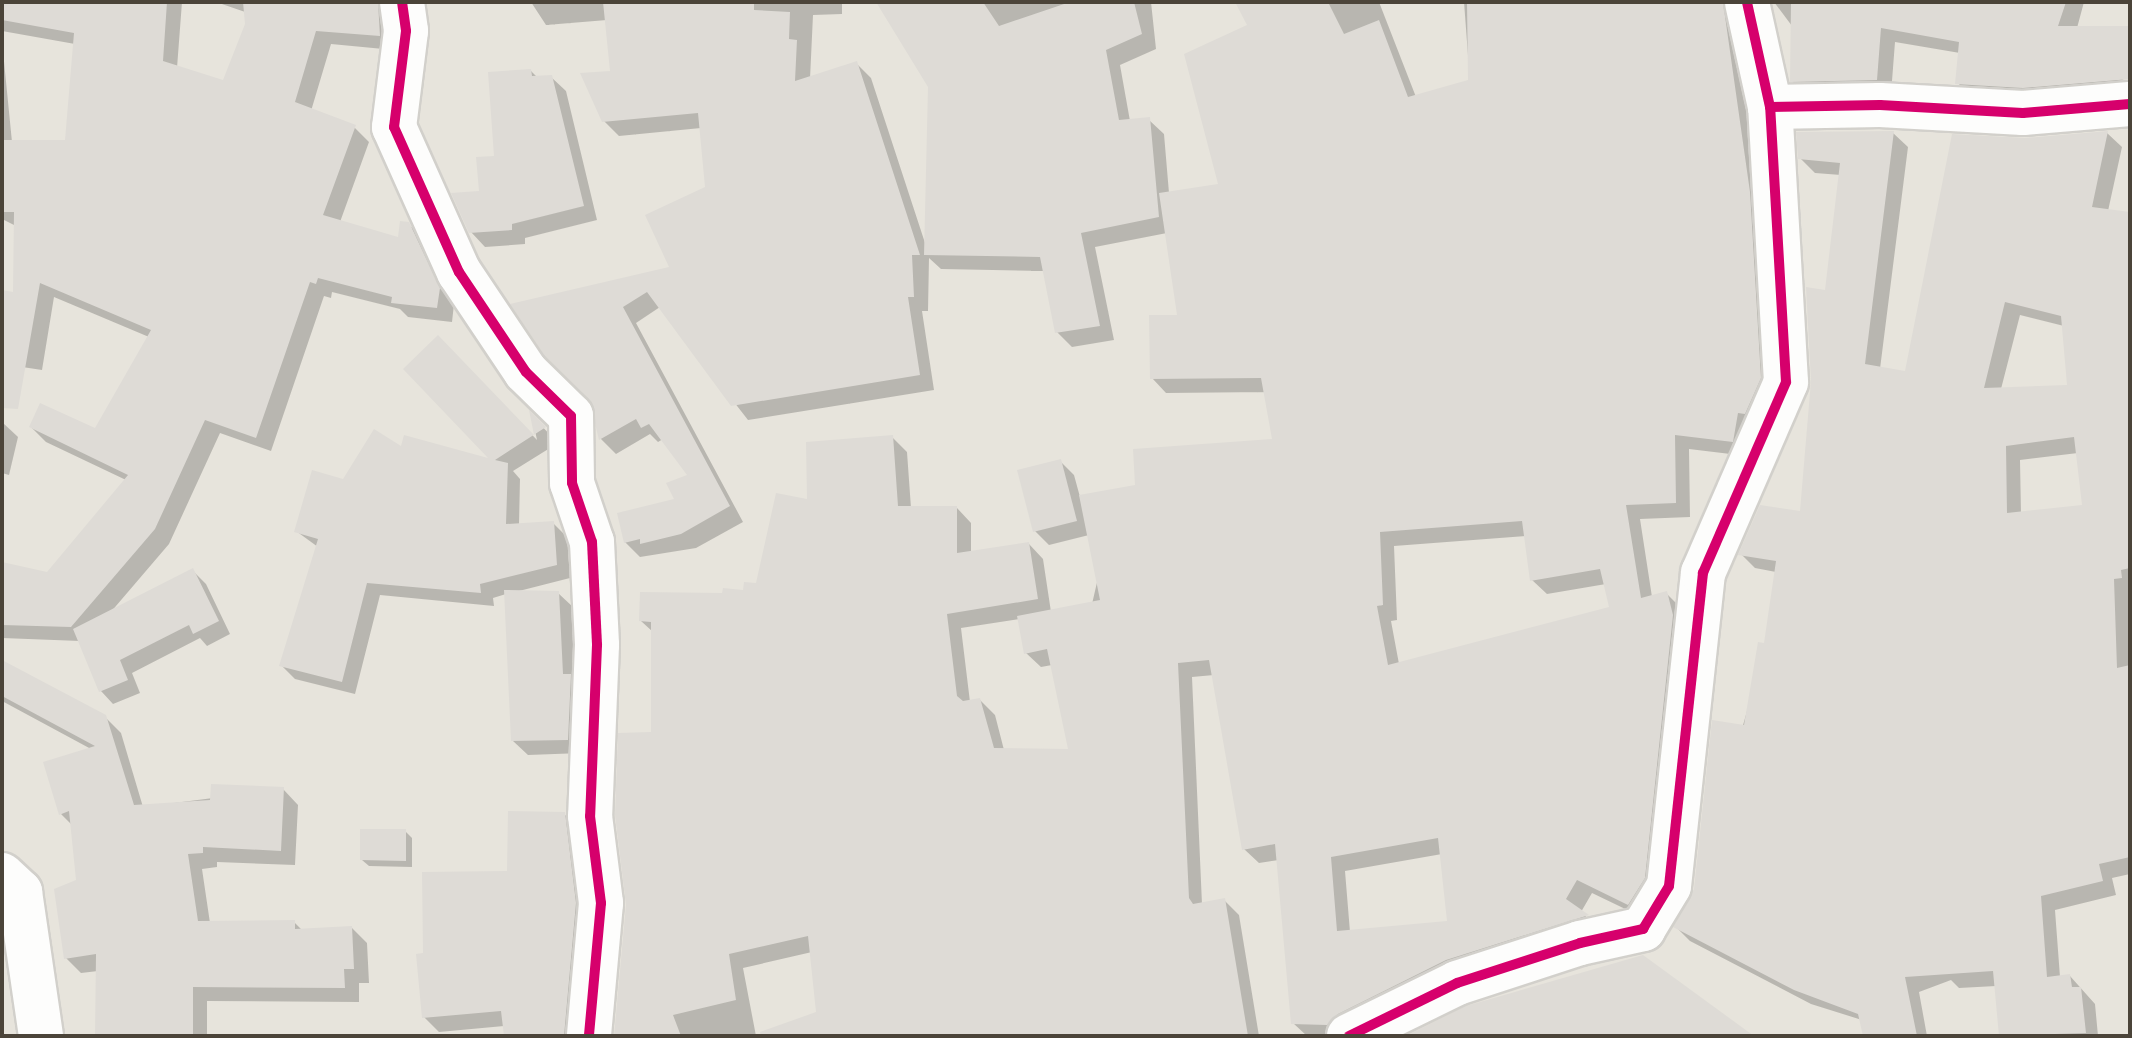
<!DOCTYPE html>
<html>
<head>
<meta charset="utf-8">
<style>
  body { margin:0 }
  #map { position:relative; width:2132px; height:1038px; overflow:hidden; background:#f4f2ee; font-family:Helvetica,sans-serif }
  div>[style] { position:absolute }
  .residential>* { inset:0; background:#e7e4dc }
  .shadow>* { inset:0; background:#0003 }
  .building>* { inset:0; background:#dedbd6 }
  .roads { filter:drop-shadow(2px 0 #d2d0cb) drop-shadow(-2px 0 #d2d0cb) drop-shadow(0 2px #d2d0cb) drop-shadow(0 -2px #d2d0cb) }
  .minor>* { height:44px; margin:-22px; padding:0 22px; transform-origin:22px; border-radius:22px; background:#fdfdfc }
  .cycleway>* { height:10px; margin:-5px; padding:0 5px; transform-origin:5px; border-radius:5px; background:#d6006c }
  span { translate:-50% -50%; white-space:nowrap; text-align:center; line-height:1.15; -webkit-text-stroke:6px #fff; paint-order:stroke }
  .frame { position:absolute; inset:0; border:4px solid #4b4439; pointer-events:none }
</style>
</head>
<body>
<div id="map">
  <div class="residential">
    <div style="clip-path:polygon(2px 2px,2130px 2px,2130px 1036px,2px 1036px)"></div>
  </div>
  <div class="shadow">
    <div style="clip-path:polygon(2px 2px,182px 2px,177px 68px,224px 82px,251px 14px,216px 2px,397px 2px,394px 50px,331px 44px,311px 111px,354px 127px,369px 142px,340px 222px,400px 239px,408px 224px,424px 239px,454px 304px,452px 322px,408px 317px,400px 309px,332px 292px,331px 298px,324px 296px,271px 451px,220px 433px,169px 544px,110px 613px,193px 571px,206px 584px,230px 634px,207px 646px,200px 638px,132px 673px,140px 693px,113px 704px,101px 691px,80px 641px,2px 638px,2px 564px,48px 574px,126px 480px,46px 442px,31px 427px,96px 431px,149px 337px,54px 297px,42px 370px,9px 365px,2px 414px,2px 293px,15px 294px,16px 226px,2px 219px,2px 41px,12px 142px,67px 142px,75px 44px,2px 31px)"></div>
    <div style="clip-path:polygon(evenodd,531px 2px,842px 2px,842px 14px,813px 15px,810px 79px,856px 63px,871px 78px,926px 246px,930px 86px,877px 2px,1151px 2px,1156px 49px,1120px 65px,1130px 121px,1149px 120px,1164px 134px,1169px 193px,1221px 185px,1249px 26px,1237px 2px,1379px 2px,1416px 97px,1470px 82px,1464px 2px,1745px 2px,1775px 393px,1747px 456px,1689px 449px,1690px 517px,1640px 519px,1652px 597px,1666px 593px,1681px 608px,1644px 918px,1592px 893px,1581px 912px,1601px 931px,1345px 1036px,1307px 1036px,1293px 1023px,1279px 860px,1259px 863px,1244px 849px,1214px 675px,1192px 677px,1202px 904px,1224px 900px,1239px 915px,1259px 1036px,778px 1036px,818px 1013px,812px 952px,743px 968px,756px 1036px,616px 1036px,653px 734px,653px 632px,641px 621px,758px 586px,810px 502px,892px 437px,907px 452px,911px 508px,957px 508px,971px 523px,971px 553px,1029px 544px,1043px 559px,1051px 612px,1092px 604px,1098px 578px,1089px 535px,1049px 545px,1035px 531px,1060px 461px,1074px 475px,1080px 497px,1137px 487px,1274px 441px,1266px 392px,1166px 393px,1152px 378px,1179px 317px,1167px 233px,1095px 247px,1114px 340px,1072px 347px,1057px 332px,1044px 271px,941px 269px,929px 258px,928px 311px,922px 311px,934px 390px,748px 420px,660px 307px,636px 323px,743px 522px,696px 548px,640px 557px,625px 542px,677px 501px,690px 475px,663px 439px,658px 442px,650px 434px,616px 454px,601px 439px,591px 398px,547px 355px,671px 269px,707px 188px,701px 128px,619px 136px,604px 121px,612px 73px,607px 20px,546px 25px,531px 2px,1526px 536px,1532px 580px,1547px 594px,1606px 584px,1611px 608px,1399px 664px,1391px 621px,1397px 620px,1394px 546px,1526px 536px,531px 2px,1020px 619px,1026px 653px,1041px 667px,1052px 665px,1071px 751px,1004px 750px,995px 715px,980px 700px,970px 702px,961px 628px,1020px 619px,531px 2px,1442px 854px,1449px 923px,1350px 932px,1345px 871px,1442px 854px)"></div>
    <div style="clip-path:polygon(1774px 2px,2084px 2px,2077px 28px,2130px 28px,2130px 75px,2095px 97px,1972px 98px,1958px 83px,1960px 53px,1895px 42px,1891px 94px,1807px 96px,1792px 81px,1792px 26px)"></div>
    <div style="clip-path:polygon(531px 71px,538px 78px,551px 77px,566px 91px,597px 220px,525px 238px,525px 244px,485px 247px,471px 232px)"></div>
    <div style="clip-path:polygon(evenodd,1893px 133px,1908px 147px,1880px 369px,1907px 373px,2025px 140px,2107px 133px,2122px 147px,2108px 211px,2130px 214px,2130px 874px,2112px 878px,2116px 895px,2055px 910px,2060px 977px,2070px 976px,2095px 1004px,2098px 1036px,2001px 1036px,1996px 986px,1959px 988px,1951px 980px,1919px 992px,1927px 1036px,1865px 1036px,1862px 1020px,1811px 1004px,1690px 941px,1676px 927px,1696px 889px,1766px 645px,1776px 572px,1755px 568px,1741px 554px,1802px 514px,1841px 175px,1815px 173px,1800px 158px,1893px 133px,2020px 315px,2064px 326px,2070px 387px,2001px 389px,2020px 315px,1893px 133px,2078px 453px,2084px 507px,2021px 514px,2020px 460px,2078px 453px)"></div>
    <div style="clip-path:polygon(438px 338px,537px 440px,532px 416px,558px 443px,513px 471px,520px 479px,519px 525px,553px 523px,567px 537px,570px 578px,519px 591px,558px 593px,573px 607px,582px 753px,528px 755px,513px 741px,506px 594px,493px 598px,494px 606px,380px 595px,355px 694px,295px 679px,281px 665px,318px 547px,296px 531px,344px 482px,402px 449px,494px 462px)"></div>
    <div style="clip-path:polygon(2px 422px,18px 437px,9px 475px,2px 473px)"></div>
    <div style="clip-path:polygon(2px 662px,105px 717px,121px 733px,143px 807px,283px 789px,298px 805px,295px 865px,217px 862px,217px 867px,202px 869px,210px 923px,294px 922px,303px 931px,352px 928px,367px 943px,369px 983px,359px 983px,359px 1002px,207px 1001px,207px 1036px,99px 1036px,98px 971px,81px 973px,66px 958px,79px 881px,73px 826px,61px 814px,91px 749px,2px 701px)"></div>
    <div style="clip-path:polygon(564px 814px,579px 828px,589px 919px,579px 1036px,506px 1036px,504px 1026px,439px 1032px,424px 1017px,425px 955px)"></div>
    <div style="clip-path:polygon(405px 831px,412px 838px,412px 867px,369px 866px,362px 860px)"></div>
  </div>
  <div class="building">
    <div style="clip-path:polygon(2px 2px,167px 2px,163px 61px,223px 80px,245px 24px,243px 2px,378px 2px,380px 36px,316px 31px,295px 102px,356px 125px,323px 215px,398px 237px,400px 221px,409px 222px,440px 288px,437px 308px,391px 303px,392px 297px,318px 278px,316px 284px,310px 282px,256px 438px,205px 420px,155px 529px,71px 627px,2px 625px,2px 562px,47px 572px,128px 475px,29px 427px,40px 403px,95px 428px,151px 330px,40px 283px,18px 409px,2px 408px,2px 290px,13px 292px,14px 212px,2px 212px,2px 140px,65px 140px,74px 33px,2px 20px)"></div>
    <div style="clip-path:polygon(603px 2px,754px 2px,754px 10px,790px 12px,789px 39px,797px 40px,795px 81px,857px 61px,920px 255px,912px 255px,914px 297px,908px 297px,920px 375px,731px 406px,647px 292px,623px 307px,730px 506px,681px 534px,640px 544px,640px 539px,624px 543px,617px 513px,674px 499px,666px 483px,687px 475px,649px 424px,641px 428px,636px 419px,599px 440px,589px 399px,545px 356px,510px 304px,669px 267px,645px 215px,705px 187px,698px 113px,602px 122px,580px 73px,610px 71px)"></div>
    <div style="clip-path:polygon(876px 2px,983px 2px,999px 26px,1070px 2px,1134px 2px,1142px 34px,1106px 50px,1119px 120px,1150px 117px,1159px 217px,1081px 233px,1100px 326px,1055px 333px,1040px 257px,924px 255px,928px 87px)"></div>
    <div style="clip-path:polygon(evenodd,1235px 2px,1328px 2px,1344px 34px,1379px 20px,1408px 97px,1468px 80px,1467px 2px,1723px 2px,1750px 192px,1761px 378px,1745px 414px,1738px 413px,1733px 442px,1675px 435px,1676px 503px,1626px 505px,1641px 598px,1667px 591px,1673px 615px,1645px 878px,1628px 905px,1577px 880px,1566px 899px,1589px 915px,1446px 960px,1338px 1014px,1327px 1025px,1291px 1024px,1275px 844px,1242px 850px,1209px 660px,1178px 663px,1189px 898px,1193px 904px,1225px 898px,1248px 1036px,761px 1036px,760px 1032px,816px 1012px,808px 936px,729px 954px,736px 1000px,673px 1015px,681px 1036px,614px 1036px,626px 905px,615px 815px,618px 733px,651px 732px,651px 622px,639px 621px,640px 592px,722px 593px,723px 588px,743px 590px,744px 582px,756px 583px,776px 493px,807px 499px,806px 442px,893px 435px,898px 506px,957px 506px,957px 553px,1029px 542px,1038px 599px,947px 614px,957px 696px,963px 701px,980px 698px,994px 748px,1068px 749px,1047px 649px,1024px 654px,1017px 616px,1100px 600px,1079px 495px,1135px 485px,1133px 449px,1272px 439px,1261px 378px,1150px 379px,1149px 315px,1177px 315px,1159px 193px,1218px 184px,1184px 54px,1247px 25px,1235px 2px,1522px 521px,1530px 581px,1600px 569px,1609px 607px,1388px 665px,1377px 606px,1383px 605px,1380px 532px,1522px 521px,1235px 2px,1438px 838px,1447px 921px,1337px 931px,1331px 857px,1438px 838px)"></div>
    <div style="clip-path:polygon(1791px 2px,2066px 2px,2058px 26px,2130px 26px,2130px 79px,2023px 88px,1955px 84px,1959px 42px,1881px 28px,1877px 80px,1790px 82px)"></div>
    <div style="clip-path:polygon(531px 69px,532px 76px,552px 75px,584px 206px,512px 224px,512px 230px,469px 233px,451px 193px,479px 191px,476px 157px,494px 156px,488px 72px)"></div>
    <div style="clip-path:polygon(evenodd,1894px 131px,1865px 364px,1905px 371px,1952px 134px,2025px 138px,2108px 131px,2092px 207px,2130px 212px,2130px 568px,2121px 570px,2122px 578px,2114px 579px,2117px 668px,2130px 665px,2130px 857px,2099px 864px,2103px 881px,2041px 896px,2047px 977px,2070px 974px,2072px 987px,2081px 987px,2086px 1033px,1999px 1036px,1993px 971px,1905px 977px,1917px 1036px,1863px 1036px,1858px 1014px,1794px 990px,1673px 927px,1694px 889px,1712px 720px,1744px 725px,1758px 642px,1764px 643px,1776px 561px,1738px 555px,1760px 505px,1800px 511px,1811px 381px,1806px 287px,1825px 290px,1840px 163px,1798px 159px,1796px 132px,1894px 131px,2005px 302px,2061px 316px,2067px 385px,1984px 388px,2005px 302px,1894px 131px,2074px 437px,2082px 505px,2007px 513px,2006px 446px,2074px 437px)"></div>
    <div style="clip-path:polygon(438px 335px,534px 435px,529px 410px,546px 427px,495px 460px,508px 463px,506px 524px,554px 521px,557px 565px,480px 584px,481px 593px,367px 583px,342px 682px,279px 666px,318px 539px,294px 532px,312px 470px,343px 479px,374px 429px,401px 446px,404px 435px,488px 458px,403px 369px)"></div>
    <div style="clip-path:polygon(1061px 459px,1077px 521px,1033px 532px,1017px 470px)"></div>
    <div style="clip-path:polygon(193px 568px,219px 621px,193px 634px,189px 625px,120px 660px,128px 680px,99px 692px,73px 629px)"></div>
    <div style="clip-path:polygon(504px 590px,559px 591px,563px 674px,571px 674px,568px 740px,511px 741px)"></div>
    <div style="clip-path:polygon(2px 660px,106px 715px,134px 805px,210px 800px,211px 784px,284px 787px,281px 851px,203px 847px,203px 853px,188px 854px,198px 921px,295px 920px,295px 929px,352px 926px,354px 969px,344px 969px,345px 988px,193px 987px,193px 1036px,95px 1036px,96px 954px,64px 959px,54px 889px,76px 880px,69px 811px,59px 815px,43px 762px,95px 746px,2px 696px)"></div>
    <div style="clip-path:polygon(508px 811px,565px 812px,576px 903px,564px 1036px,504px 1036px,501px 1011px,422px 1018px,416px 954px,423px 953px,422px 872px,507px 871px)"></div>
    <div style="clip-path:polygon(360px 829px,406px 829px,406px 861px,360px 860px)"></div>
    <div style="clip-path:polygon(1643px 955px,1754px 1036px,1406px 1036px,1466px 1006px)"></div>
  </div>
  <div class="roads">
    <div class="minor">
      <div style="left:402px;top:2px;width:29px;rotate:82deg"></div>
      <div style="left:406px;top:31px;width:97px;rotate:97.1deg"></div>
      <div style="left:394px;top:127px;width:159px;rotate:65.9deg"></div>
      <div style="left:459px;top:272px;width:120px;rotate:56.2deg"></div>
      <div style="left:526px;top:372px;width:63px;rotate:44.4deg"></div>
      <div style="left:571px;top:416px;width:67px;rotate:89.1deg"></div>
      <div style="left:572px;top:483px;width:62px;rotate:71.3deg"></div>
      <div style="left:592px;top:542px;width:103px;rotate:87.2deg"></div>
      <div style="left:597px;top:645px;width:171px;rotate:92.3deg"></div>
      <div style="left:590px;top:816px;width:88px;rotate:82.8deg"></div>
      <div style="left:601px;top:903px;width:134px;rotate:95.2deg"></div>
      <div style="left:1770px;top:107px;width:110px;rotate:-1deg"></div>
      <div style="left:1880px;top:105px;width:143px;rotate:3.2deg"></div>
      <div style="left:2023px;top:113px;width:107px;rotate:-4.8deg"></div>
      <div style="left:2px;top:875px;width:25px;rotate:43deg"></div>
      <div style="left:20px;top:892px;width:146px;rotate:81.7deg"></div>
      <div style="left:1349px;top:1036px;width:120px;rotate:-26.1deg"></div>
      <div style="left:1457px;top:983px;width:129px;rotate:-18deg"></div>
      <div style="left:1580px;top:943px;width:65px;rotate:-12.5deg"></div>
      <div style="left:1643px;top:929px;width:50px;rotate:-58.8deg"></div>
      <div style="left:1669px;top:886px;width:315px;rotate:-83.8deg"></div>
      <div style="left:1703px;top:573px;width:208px;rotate:-66.5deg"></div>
      <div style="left:1786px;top:382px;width:275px;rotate:-93.3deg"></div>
      <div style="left:1770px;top:107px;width:107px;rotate:-102.4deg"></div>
    </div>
  </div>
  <div class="cycleway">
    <div style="left:402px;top:2px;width:29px;rotate:82deg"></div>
    <div style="left:406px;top:31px;width:97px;rotate:97.1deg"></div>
    <div style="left:394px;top:127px;width:159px;rotate:65.9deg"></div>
    <div style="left:459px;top:272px;width:120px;rotate:56.2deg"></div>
    <div style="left:526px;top:372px;width:63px;rotate:44.4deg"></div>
    <div style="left:571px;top:416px;width:67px;rotate:89.1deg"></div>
    <div style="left:572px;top:483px;width:62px;rotate:71.3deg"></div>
    <div style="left:592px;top:542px;width:103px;rotate:87.2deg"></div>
    <div style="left:597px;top:645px;width:171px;rotate:92.3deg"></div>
    <div style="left:590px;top:816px;width:88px;rotate:82.8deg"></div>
    <div style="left:601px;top:903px;width:134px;rotate:95.2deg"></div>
    <div style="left:1770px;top:107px;width:110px;rotate:-1deg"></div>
    <div style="left:1880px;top:105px;width:143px;rotate:3.2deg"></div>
    <div style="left:2023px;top:113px;width:107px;rotate:-4.8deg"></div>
    <div style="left:1349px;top:1036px;width:120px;rotate:-26.1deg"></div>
    <div style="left:1457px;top:983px;width:129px;rotate:-18deg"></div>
    <div style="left:1580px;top:943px;width:65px;rotate:-12.5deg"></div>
    <div style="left:1643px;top:929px;width:50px;rotate:-58.8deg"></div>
    <div style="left:1669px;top:886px;width:315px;rotate:-83.8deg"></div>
    <div style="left:1703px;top:573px;width:208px;rotate:-66.5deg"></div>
    <div style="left:1786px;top:382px;width:275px;rotate:-93.3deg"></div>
    <div style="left:1770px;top:107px;width:107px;rotate:-102.4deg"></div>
  </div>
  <div class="frame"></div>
</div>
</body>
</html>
